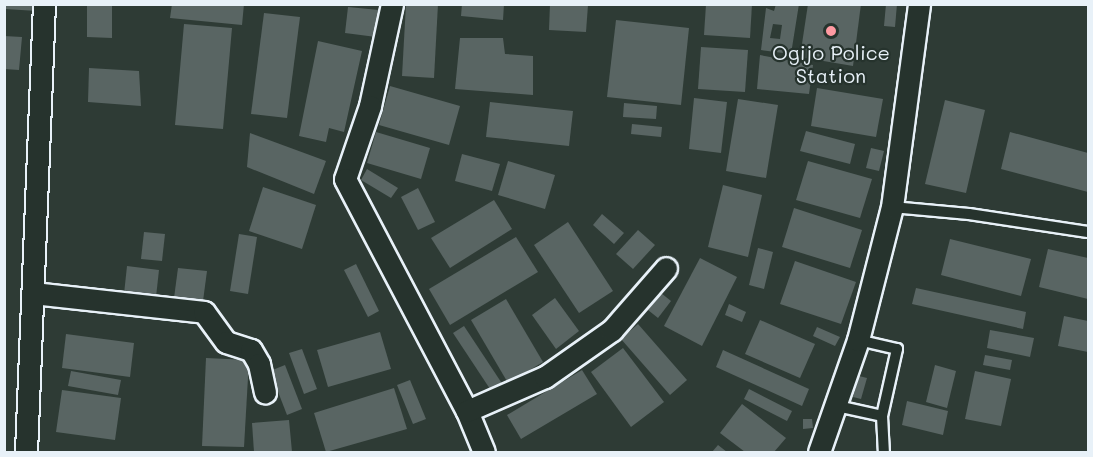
<!DOCTYPE html>
<html>
<head>
<meta charset="utf-8">
<style>
  body { margin:0 }
  #map { position:relative; width:1093px; height:457px; overflow:hidden; background:#2e3b35; font-family:Mali,sans-serif }
  div>[style] { position:absolute }
  .building>* { inset:0; background:#596563 }
  .roads { filter:drop-shadow(2px 0 #e8f1f8) drop-shadow(-2px 0 #e8f1f8) drop-shadow(0 2px #e8f1f8) drop-shadow(0 -2px #e8f1f8) }
  .service>* { height:10px; margin:-5px; padding:0 5px; transform-origin:5px; border-radius:5px; background:#26332d }
  .minor>* { height:21px; margin:-10.5px; padding:0 10.5px; transform-origin:10.5px; border-radius:10.5px; background:#26332d }
  .dots>* { width:16px; height:16px; translate:-50% -50%; box-sizing:border-box; border:3px solid #26332d; border-radius:50% }
  span { translate:-50% -50%; white-space:nowrap; text-align:center; line-height:1.15; -webkit-text-stroke:4.5px #26332d; paint-order:stroke }
  .poi-label { font-size:20px; color:#e8f1f8 }
  .frame { position:absolute; inset:0; border:6px solid #e8f1f8; pointer-events:none }
</style>
</head>
<body>
<div id="map">
  <div class="building">
    <div style="clip-path:polygon(6px 4px,37px 4px,37px 11px,5px 9px)"></div>
    <div style="clip-path:polygon(87px 4px,112px 4px,112px 38px,87px 37px)"></div>
    <div style="clip-path:polygon(172px 4px,244px 4px,242px 25px,170px 18px)"></div>
    <div style="clip-path:polygon(406px 4px,438px 4px,434px 78px,402px 76px)"></div>
    <div style="clip-path:polygon(462px 4px,504px 4px,503px 20px,461px 16px)"></div>
    <div style="clip-path:polygon(550px 4px,588px 5px,586px 32px,549px 30px)"></div>
    <div style="clip-path:polygon(706px 4px,752px 4px,750px 38px,704px 35px)"></div>
    <div style="clip-path:polygon(evenodd,776px 4px,799px 4px,791px 54px,761px 50px,766px 8px,774px 11px,776px 4px,773px 24px,782px 25px,780px 39px,770px 38px,773px 24px)"></div>
    <div style="clip-path:polygon(808px 4px,861px 4px,853px 66px,800px 57px)"></div>
    <div style="clip-path:polygon(886px 4px,897px 4px,895px 27px,884px 26px)"></div>
    <div style="clip-path:polygon(348px 7px,379px 10px,376px 37px,345px 33px)"></div>
    <div style="clip-path:polygon(264px 13px,300px 17px,287px 118px,251px 114px)"></div>
    <div style="clip-path:polygon(616px 20px,689px 28px,681px 105px,607px 97px)"></div>
    <div style="clip-path:polygon(184px 24px,232px 28px,223px 129px,175px 125px)"></div>
    <div style="clip-path:polygon(4px 36px,22px 37px,19px 70px,4px 69px)"></div>
    <div style="clip-path:polygon(460px 38px,503px 38px,505px 54px,533px 56px,533px 95px,455px 89px)"></div>
    <div style="clip-path:polygon(318px 41px,362px 51px,344px 132px,329px 128px,326px 142px,299px 136px)"></div>
    <div style="clip-path:polygon(701px 47px,748px 50px,745px 92px,698px 89px)"></div>
    <div style="clip-path:polygon(760px 55px,813px 65px,809px 94px,757px 89px)"></div>
    <div style="clip-path:polygon(89px 68px,139px 71px,141px 106px,88px 102px)"></div>
    <div style="clip-path:polygon(390px 86px,460px 106px,449px 145px,379px 125px)"></div>
    <div style="clip-path:polygon(817px 88px,883px 99px,876px 137px,811px 126px)"></div>
    <div style="clip-path:polygon(694px 98px,727px 102px,721px 153px,689px 149px)"></div>
    <div style="clip-path:polygon(738px 99px,778px 105px,766px 178px,726px 171px)"></div>
    <div style="clip-path:polygon(945px 100px,985px 110px,966px 193px,925px 184px)"></div>
    <div style="clip-path:polygon(490px 102px,573px 111px,569px 146px,486px 137px)"></div>
    <div style="clip-path:polygon(624px 103px,657px 106px,656px 119px,623px 117px)"></div>
    <div style="clip-path:polygon(632px 124px,662px 127px,661px 137px,631px 134px)"></div>
    <div style="clip-path:polygon(806px 131px,855px 144px,850px 164px,800px 151px)"></div>
    <div style="clip-path:polygon(376px 132px,430px 148px,421px 179px,367px 163px)"></div>
    <div style="clip-path:polygon(1010px 132px,1088px 153px,1088px 192px,1001px 169px)"></div>
    <div style="clip-path:polygon(250px 133px,326px 161px,314px 194px,247px 167px)"></div>
    <div style="clip-path:polygon(871px 148px,884px 151px,879px 171px,866px 168px)"></div>
    <div style="clip-path:polygon(462px 154px,500px 164px,492px 191px,455px 181px)"></div>
    <div style="clip-path:polygon(508px 161px,555px 175px,545px 209px,498px 195px)"></div>
    <div style="clip-path:polygon(808px 161px,872px 179px,860px 218px,796px 200px)"></div>
    <div style="clip-path:polygon(367px 169px,398px 188px,391px 198px,361px 180px)"></div>
    <div style="clip-path:polygon(723px 185px,762px 195px,748px 257px,708px 247px)"></div>
    <div style="clip-path:polygon(263px 187px,316px 205px,302px 249px,249px 231px)"></div>
    <div style="clip-path:polygon(418px 188px,435px 222px,418px 230px,401px 197px)"></div>
    <div style="clip-path:polygon(494px 200px,512px 229px,450px 268px,431px 238px)"></div>
    <div style="clip-path:polygon(794px 208px,862px 230px,850px 268px,782px 247px)"></div>
    <div style="clip-path:polygon(602px 214px,624px 233px,614px 244px,593px 225px)"></div>
    <div style="clip-path:polygon(568px 222px,613px 291px,579px 313px,534px 245px)"></div>
    <div style="clip-path:polygon(638px 230px,655px 245px,633px 269px,616px 254px)"></div>
    <div style="clip-path:polygon(144px 232px,165px 234px,162px 261px,141px 259px)"></div>
    <div style="clip-path:polygon(239px 234px,257px 237px,248px 294px,230px 291px)"></div>
    <div style="clip-path:polygon(516px 237px,538px 272px,450px 325px,429px 289px)"></div>
    <div style="clip-path:polygon(950px 239px,1031px 259px,1021px 296px,941px 275px)"></div>
    <div style="clip-path:polygon(758px 248px,773px 252px,764px 289px,749px 285px)"></div>
    <div style="clip-path:polygon(1048px 249px,1088px 258px,1088px 299px,1039px 287px)"></div>
    <div style="clip-path:polygon(700px 258px,737px 277px,702px 346px,664px 326px)"></div>
    <div style="clip-path:polygon(795px 261px,856px 282px,841px 324px,780px 304px)"></div>
    <div style="clip-path:polygon(356px 264px,379px 311px,368px 317px,344px 270px)"></div>
    <div style="clip-path:polygon(127px 266px,159px 270px,156px 297px,124px 294px)"></div>
    <div style="clip-path:polygon(178px 268px,207px 271px,203px 301px,174px 298px)"></div>
    <div style="clip-path:polygon(916px 288px,1026px 312px,1023px 329px,912px 304px)"></div>
    <div style="clip-path:polygon(661px 293px,671px 301px,658px 318px,648px 310px)"></div>
    <div style="clip-path:polygon(555px 298px,579px 331px,556px 349px,532px 315px)"></div>
    <div style="clip-path:polygon(506px 299px,543px 362px,508px 383px,471px 320px)"></div>
    <div style="clip-path:polygon(729px 304px,746px 312px,742px 322px,725px 315px)"></div>
    <div style="clip-path:polygon(1064px 316px,1088px 321px,1088px 352px,1058px 346px)"></div>
    <div style="clip-path:polygon(760px 320px,815px 344px,800px 378px,745px 354px)"></div>
    <div style="clip-path:polygon(638px 324px,687px 380px,670px 395px,621px 339px)"></div>
    <div style="clip-path:polygon(464px 326px,503px 385px,492px 392px,453px 333px)"></div>
    <div style="clip-path:polygon(817px 327px,840px 337px,835px 346px,813px 336px)"></div>
    <div style="clip-path:polygon(990px 330px,1034px 338px,1030px 357px,987px 348px)"></div>
    <div style="clip-path:polygon(380px 332px,391px 369px,328px 387px,317px 350px)"></div>
    <div style="clip-path:polygon(66px 334px,134px 343px,130px 377px,62px 368px)"></div>
    <div style="clip-path:polygon(623px 348px,664px 402px,631px 427px,591px 372px)"></div>
    <div style="clip-path:polygon(302px 349px,317px 389px,304px 394px,289px 353px)"></div>
    <div style="clip-path:polygon(723px 350px,809px 389px,802px 406px,716px 367px)"></div>
    <div style="clip-path:polygon(985px 355px,1012px 360px,1010px 370px,983px 365px)"></div>
    <div style="clip-path:polygon(206px 358px,249px 360px,244px 447px,202px 446px)"></div>
    <div style="clip-path:polygon(285px 365px,302px 409px,287px 415px,270px 371px)"></div>
    <div style="clip-path:polygon(935px 365px,956px 371px,947px 408px,926px 402px)"></div>
    <div style="clip-path:polygon(582px 370px,597px 394px,521px 439px,507px 415px)"></div>
    <div style="clip-path:polygon(71px 371px,121px 380px,118px 395px,68px 386px)"></div>
    <div style="clip-path:polygon(975px 371px,1011px 379px,1001px 426px,965px 419px)"></div>
    <div style="clip-path:polygon(859px 376px,867px 378px,861px 399px,853px 397px)"></div>
    <div style="clip-path:polygon(410px 380px,426px 419px,413px 424px,397px 385px)"></div>
    <div style="clip-path:polygon(394px 388px,407px 429px,326px 452px,314px 413px)"></div>
    <div style="clip-path:polygon(749px 389px,792px 411px,787px 421px,744px 399px)"></div>
    <div style="clip-path:polygon(62px 390px,121px 398px,115px 440px,56px 432px)"></div>
    <div style="clip-path:polygon(907px 401px,948px 411px,943px 435px,902px 425px)"></div>
    <div style="clip-path:polygon(742px 404px,786px 438px,774px 452px,745px 452px,720px 433px)"></div>
    <div style="clip-path:polygon(803px 419px,812px 419px,813px 428px,803px 429px)"></div>
    <div style="clip-path:polygon(289px 420px,292px 452px,254px 452px,252px 423px)"></div>
    <div style="clip-path:polygon(718px 445px,727px 452px,712px 452px)"></div>
  </div>
  <div class="roads">
    <div class="service">
      <div style="left:892px;top:207px;width:77px;rotate:5.2deg"></div>
      <div style="left:969px;top:214px;width:120px;rotate:8.6deg"></div>
      <div style="left:858px;top:340px;width:40px;rotate:13deg"></div>
      <div style="left:897px;top:349px;width:69px;rotate:102.6deg"></div>
      <div style="left:882px;top:416px;width:36px;rotate:87deg"></div>
      <div style="left:837px;top:406px;width:46px;rotate:12.5deg"></div>
    </div>
    <div class="minor">
      <div style="left:392px;top:4px;width:104px;rotate:102.2deg"></div>
      <div style="left:370px;top:106px;width:77px;rotate:108.9deg"></div>
      <div style="left:345px;top:179px;width:262px;rotate:62.3deg"></div>
      <div style="left:467px;top:411px;width:44px;rotate:67.5deg"></div>
      <div style="left:33px;top:293px;width:172px;rotate:6.3deg"></div>
      <div style="left:204px;top:312px;width:37px;rotate:54deg"></div>
      <div style="left:226px;top:342px;width:26px;rotate:18deg"></div>
      <div style="left:251px;top:350px;width:16px;rotate:60deg"></div>
      <div style="left:259px;top:364px;width:29px;rotate:78deg"></div>
      <div style="left:467px;top:411px;width:85px;rotate:-23.6deg"></div>
      <div style="left:545px;top:377px;width:82px;rotate:-35deg"></div>
      <div style="left:612px;top:330px;width:82px;rotate:-48.9deg"></div>
      <div style="left:26px;top:452px;width:448px;rotate:-87.7deg"></div>
      <div style="left:819px;top:452px;width:119px;rotate:-70.8deg"></div>
      <div style="left:858px;top:340px;width:137px;rotate:-75.7deg"></div>
      <div style="left:892px;top:207px;width:205px;rotate:-82.4deg"></div>
    </div>
  </div>
  <div class="dots">
    <div style="left:831px;top:31px;background:#ff9aa2"></div>
  </div>
  <div class="poi-label">
    <span style="left:831px;top:64px">Ogijo Police<br>Station</span>
  </div>
  <div class="frame"></div>
</div>
</body>
</html>
